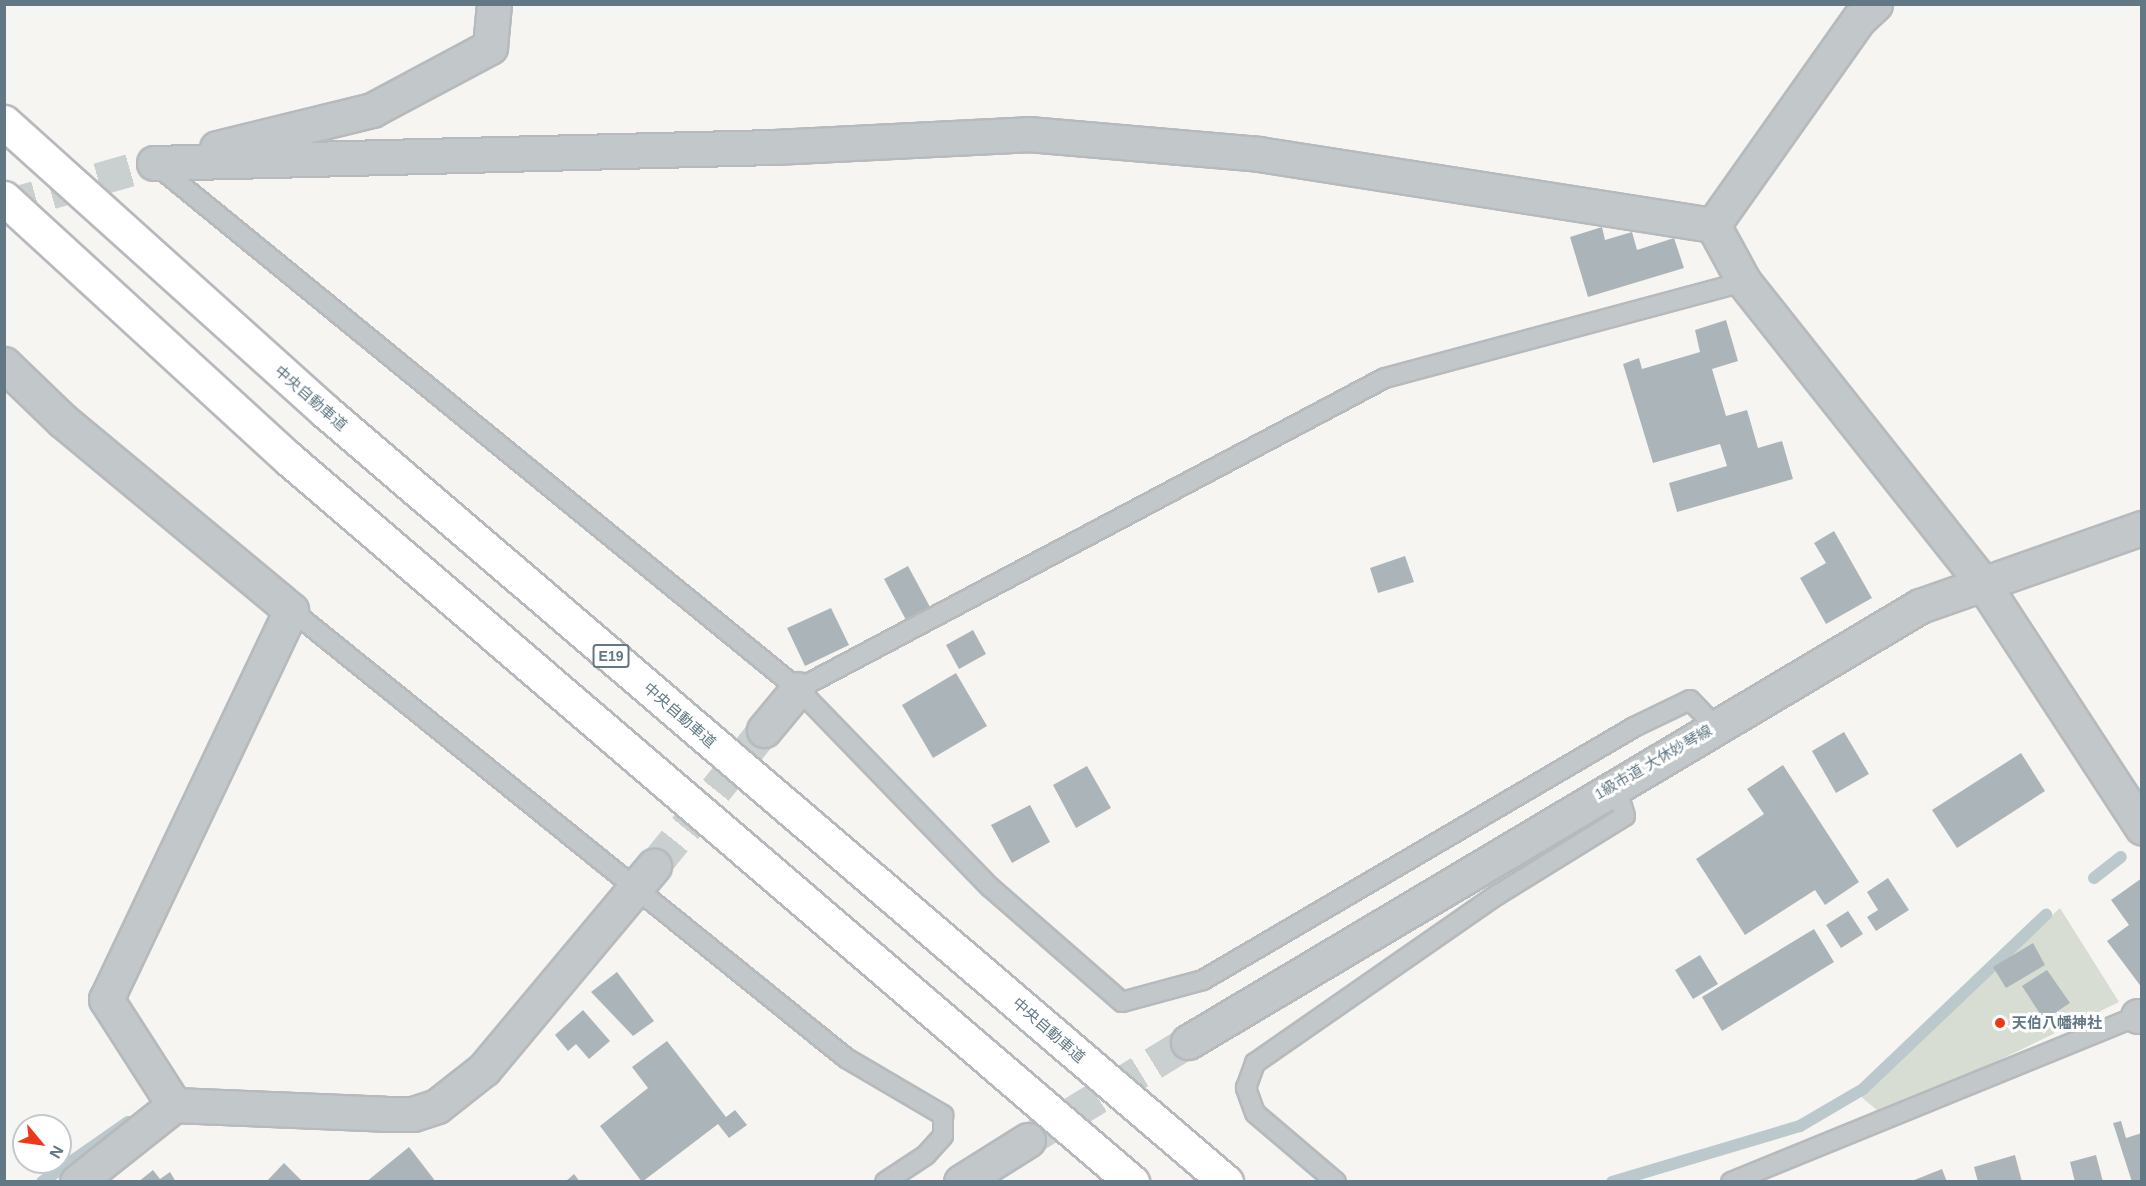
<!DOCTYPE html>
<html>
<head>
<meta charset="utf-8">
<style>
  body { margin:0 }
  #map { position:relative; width:2146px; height:1186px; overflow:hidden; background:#f6f5f1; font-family:Arial,"Noto Sans JP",sans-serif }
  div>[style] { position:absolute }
  .green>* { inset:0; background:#d7ddd2 }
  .stream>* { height:12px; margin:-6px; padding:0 6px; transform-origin:6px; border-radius:6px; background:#bbc9cd }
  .building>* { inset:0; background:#abb5b9 }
  .minor-tunnel>* { height:33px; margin-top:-16.5px; transform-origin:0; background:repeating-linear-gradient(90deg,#cad0d0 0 33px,transparent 0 49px) }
  .roads { filter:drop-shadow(2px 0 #b6babd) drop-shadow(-2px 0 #b6babd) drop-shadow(0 2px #b6babd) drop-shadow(0 -2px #b6babd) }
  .service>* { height:18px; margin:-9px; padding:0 9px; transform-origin:9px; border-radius:9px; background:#c2c7c9 }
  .minor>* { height:33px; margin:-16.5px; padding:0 16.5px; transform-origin:16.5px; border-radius:16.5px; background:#c2c7c9 }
  .motorway>* { height:33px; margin:-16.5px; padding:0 16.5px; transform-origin:16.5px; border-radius:16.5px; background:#fff }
  .dots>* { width:16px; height:16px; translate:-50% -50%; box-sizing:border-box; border:3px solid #fff; border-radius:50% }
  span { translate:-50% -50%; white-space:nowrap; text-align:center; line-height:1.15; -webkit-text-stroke:6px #fff; paint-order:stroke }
  .shield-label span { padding:2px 4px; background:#fff; border:2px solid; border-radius:4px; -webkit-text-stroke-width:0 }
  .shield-label { font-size:14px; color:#627884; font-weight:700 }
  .street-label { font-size:15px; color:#627884 }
  .poi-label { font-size:15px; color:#627884; font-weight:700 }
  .left { translate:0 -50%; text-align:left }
  .frame { position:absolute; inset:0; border:6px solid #627884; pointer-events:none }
  .north { position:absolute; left:12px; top:1114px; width:60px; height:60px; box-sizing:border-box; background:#fff; border:2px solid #c0c9ce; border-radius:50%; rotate:119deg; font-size:16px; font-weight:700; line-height:24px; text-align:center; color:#627884 }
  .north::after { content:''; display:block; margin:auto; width:21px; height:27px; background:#ed3919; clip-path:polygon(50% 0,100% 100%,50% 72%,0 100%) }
</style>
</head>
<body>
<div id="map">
  <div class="green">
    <div style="clip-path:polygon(2060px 908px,2119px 1002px,1884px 1116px,1859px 1095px)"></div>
  </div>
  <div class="stream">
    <div style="left:2094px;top:878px;width:34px;rotate:-38deg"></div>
    <div style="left:42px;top:1182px;width:105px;rotate:-34.9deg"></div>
    <div style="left:1612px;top:1182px;width:196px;rotate:-16.6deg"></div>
    <div style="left:1800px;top:1126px;width:73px;rotate:-30.4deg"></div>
    <div style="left:1863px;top:1089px;width:253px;rotate:-43.6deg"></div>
  </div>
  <div class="building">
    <div style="clip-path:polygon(1602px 227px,1605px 240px,1632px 232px,1637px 250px,1674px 238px,1684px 268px,1588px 297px,1570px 237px)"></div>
    <div style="clip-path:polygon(1726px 320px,1738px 361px,1712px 369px,1726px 416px,1747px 410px,1758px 448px,1782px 441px,1793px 479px,1677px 512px,1669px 483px,1727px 466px,1720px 444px,1653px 463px,1623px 364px,1639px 358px,1642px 369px,1700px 352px,1695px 330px)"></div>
    <div style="clip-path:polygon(1834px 531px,1872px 598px,1826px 624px,1800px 578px,1826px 563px,1814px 543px)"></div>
    <div style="clip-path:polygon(1405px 556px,1414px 582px,1378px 593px,1370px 568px)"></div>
    <div style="clip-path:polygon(908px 566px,930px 607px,906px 620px,884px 579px)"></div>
    <div style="clip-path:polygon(831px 608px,849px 645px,805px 666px,787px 628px)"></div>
    <div style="clip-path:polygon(973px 630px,986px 654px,959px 669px,946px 645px)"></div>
    <div style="clip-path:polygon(956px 673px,987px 726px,933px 758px,902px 705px)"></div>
    <div style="clip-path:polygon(1844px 732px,1869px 774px,1836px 793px,1812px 751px)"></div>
    <div style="clip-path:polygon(2021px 753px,2045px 791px,1957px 848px,1932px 810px)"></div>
    <div style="clip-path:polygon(1783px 765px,1859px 882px,1825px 905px,1815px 890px,1745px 935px,1696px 859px,1764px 814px,1747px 789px)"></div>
    <div style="clip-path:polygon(1087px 766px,1111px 808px,1076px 828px,1053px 785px)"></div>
    <div style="clip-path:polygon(1030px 805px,1050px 842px,1012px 863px,991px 825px)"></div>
    <div style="clip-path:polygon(1888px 878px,1909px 910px,1876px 931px,1867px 917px,1878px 910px,1867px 892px)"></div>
    <div style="clip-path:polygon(2142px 878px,2142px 988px,2107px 941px,2129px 925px,2111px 900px)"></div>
    <div style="clip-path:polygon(1848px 911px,1863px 934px,1841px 948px,1826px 925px)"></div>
    <div style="clip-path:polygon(1814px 929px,1834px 962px,1722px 1031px,1702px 997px)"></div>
    <div style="clip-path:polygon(2033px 943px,2045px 965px,2006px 988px,1993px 967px)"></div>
    <div style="clip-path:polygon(1700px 955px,1718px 984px,1693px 999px,1675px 970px)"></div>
    <div style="clip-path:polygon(2047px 970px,2070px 1003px,2044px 1020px,2022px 986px)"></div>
    <div style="clip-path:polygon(617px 972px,654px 1021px,633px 1036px,591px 992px)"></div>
    <div style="clip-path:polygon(583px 1010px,610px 1041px,589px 1059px,576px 1044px,568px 1051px,555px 1035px)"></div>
    <div style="clip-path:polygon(667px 1041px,726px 1117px,735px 1110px,747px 1125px,729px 1138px,718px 1124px,642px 1182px,600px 1126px,648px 1088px,632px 1067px)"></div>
    <div style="clip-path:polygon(2121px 1121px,2126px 1138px,2142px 1133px,2142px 1182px,2132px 1182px,2113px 1123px)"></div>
    <div style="clip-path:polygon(409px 1147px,436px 1182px,366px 1182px)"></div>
    <div style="clip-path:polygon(2015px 1155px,2022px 1182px,1978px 1182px,1974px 1167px)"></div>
    <div style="clip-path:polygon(2096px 1155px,2103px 1182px,2075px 1182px,2070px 1162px)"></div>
    <div style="clip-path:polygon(284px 1163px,303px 1182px,266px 1182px)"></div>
    <div style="clip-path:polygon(1942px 1169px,1947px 1182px,1912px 1182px,1912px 1181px)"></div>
    <div style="clip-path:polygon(153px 1170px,160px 1179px,170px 1172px,176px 1182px,138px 1182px)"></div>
    <div style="clip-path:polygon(574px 1174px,580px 1182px,565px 1182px)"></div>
  </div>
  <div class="minor-tunnel">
    <div style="left:4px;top:206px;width:156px;rotate:-16deg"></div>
    <div style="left:654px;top:866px;width:175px;rotate:-51deg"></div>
    <div style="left:1028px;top:1140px;width:188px;rotate:-31.5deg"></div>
  </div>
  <div class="roads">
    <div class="service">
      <div style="left:155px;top:164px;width:830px;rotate:39.23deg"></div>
      <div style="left:798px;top:689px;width:276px;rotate:45.9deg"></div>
      <div style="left:990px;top:887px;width:175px;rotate:41.1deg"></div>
      <div style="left:1122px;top:1002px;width:84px;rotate:-15.2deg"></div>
      <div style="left:1203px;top:980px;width:500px;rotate:-30.4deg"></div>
      <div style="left:1634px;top:727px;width:62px;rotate:-25.7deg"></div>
      <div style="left:1690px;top:700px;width:36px;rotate:46deg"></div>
      <div style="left:291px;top:610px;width:713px;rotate:38.91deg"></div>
      <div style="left:846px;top:1058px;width:113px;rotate:30.4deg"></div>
      <div style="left:943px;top:1115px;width:21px;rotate:90deg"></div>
      <div style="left:943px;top:1136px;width:25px;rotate:132deg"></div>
      <div style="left:926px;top:1155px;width:49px;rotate:146.6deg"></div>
      <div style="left:798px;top:689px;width:664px;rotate:-27.92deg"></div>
      <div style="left:1385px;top:378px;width:372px;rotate:-15deg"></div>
      <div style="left:1336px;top:1182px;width:106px;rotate:-139.6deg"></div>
      <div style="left:1255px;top:1113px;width:27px;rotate:-110deg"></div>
      <div style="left:1246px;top:1088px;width:27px;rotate:-70deg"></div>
      <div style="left:1255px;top:1063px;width:295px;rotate:-34.8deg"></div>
      <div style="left:1497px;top:895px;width:150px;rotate:-31.7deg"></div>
      <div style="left:1625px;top:816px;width:34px;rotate:-107deg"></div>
      <div style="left:1731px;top:1182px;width:444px;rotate:-22.2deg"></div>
    </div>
    <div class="minor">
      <div style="left:217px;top:148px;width:160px;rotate:-13.8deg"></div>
      <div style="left:372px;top:110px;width:134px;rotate:-28.1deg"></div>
      <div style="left:490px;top:47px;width:43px;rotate:-84.7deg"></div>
      <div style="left:154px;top:163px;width:620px;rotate:-1.48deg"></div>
      <div style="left:774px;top:147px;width:254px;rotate:-2.9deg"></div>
      <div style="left:1028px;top:134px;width:232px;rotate:4.9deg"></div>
      <div style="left:1259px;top:154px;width:460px;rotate:8.9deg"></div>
      <div style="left:1713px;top:225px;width:65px;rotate:61.5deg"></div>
      <div style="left:1744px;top:282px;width:383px;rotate:51.6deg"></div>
      <div style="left:1982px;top:582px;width:293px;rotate:56.9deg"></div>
      <div style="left:1713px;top:225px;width:252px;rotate:-54.7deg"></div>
      <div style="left:1859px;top:19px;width:22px;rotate:-43deg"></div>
      <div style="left:4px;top:364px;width:81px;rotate:44deg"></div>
      <div style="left:62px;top:420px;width:298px;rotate:39.7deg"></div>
      <div style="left:291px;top:610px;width:431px;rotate:115.4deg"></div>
      <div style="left:106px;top:999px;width:126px;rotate:57.3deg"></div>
      <div style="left:764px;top:730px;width:53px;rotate:-50.3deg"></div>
      <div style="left:2138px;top:1016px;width:4px"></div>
      <div style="left:1188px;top:1042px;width:852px;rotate:-30.78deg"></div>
      <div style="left:1920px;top:606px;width:235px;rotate:-19.4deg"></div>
      <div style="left:77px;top:1182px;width:124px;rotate:-38.4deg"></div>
      <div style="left:174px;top:1105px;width:211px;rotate:2.4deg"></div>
      <div style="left:385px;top:1114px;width:28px"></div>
      <div style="left:413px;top:1114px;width:25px;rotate:-18deg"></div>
      <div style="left:437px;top:1106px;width:60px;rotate:-38.2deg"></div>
      <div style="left:484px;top:1069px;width:265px;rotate:-50.1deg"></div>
      <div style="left:961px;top:1182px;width:79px;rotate:-32.1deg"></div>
    </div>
    <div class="motorway">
      <div style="left:4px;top:122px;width:432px;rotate:42deg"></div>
      <div style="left:325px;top:411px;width:1186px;rotate:40.55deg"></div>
      <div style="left:4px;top:198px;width:386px;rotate:42.5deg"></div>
      <div style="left:289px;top:459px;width:1111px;rotate:40.62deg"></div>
    </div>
  </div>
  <div class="dots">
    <div style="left:2000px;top:1023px;background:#ed3919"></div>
  </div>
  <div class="shield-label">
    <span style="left:611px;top:656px">E19</span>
  </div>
  <div class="street-label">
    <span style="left:311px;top:398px;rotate:41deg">中央自動車道</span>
    <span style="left:680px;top:715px;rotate:41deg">中央自動車道</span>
    <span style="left:1653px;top:762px;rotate:-30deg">1級市道 大休妙琴線</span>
    <span style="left:1049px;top:1030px;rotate:41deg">中央自動車道</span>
  </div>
  <div class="poi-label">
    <span class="left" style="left:2012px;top:1023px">天伯八幡神社</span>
  </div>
  <div class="frame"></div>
  <div class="north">N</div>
</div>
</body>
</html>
